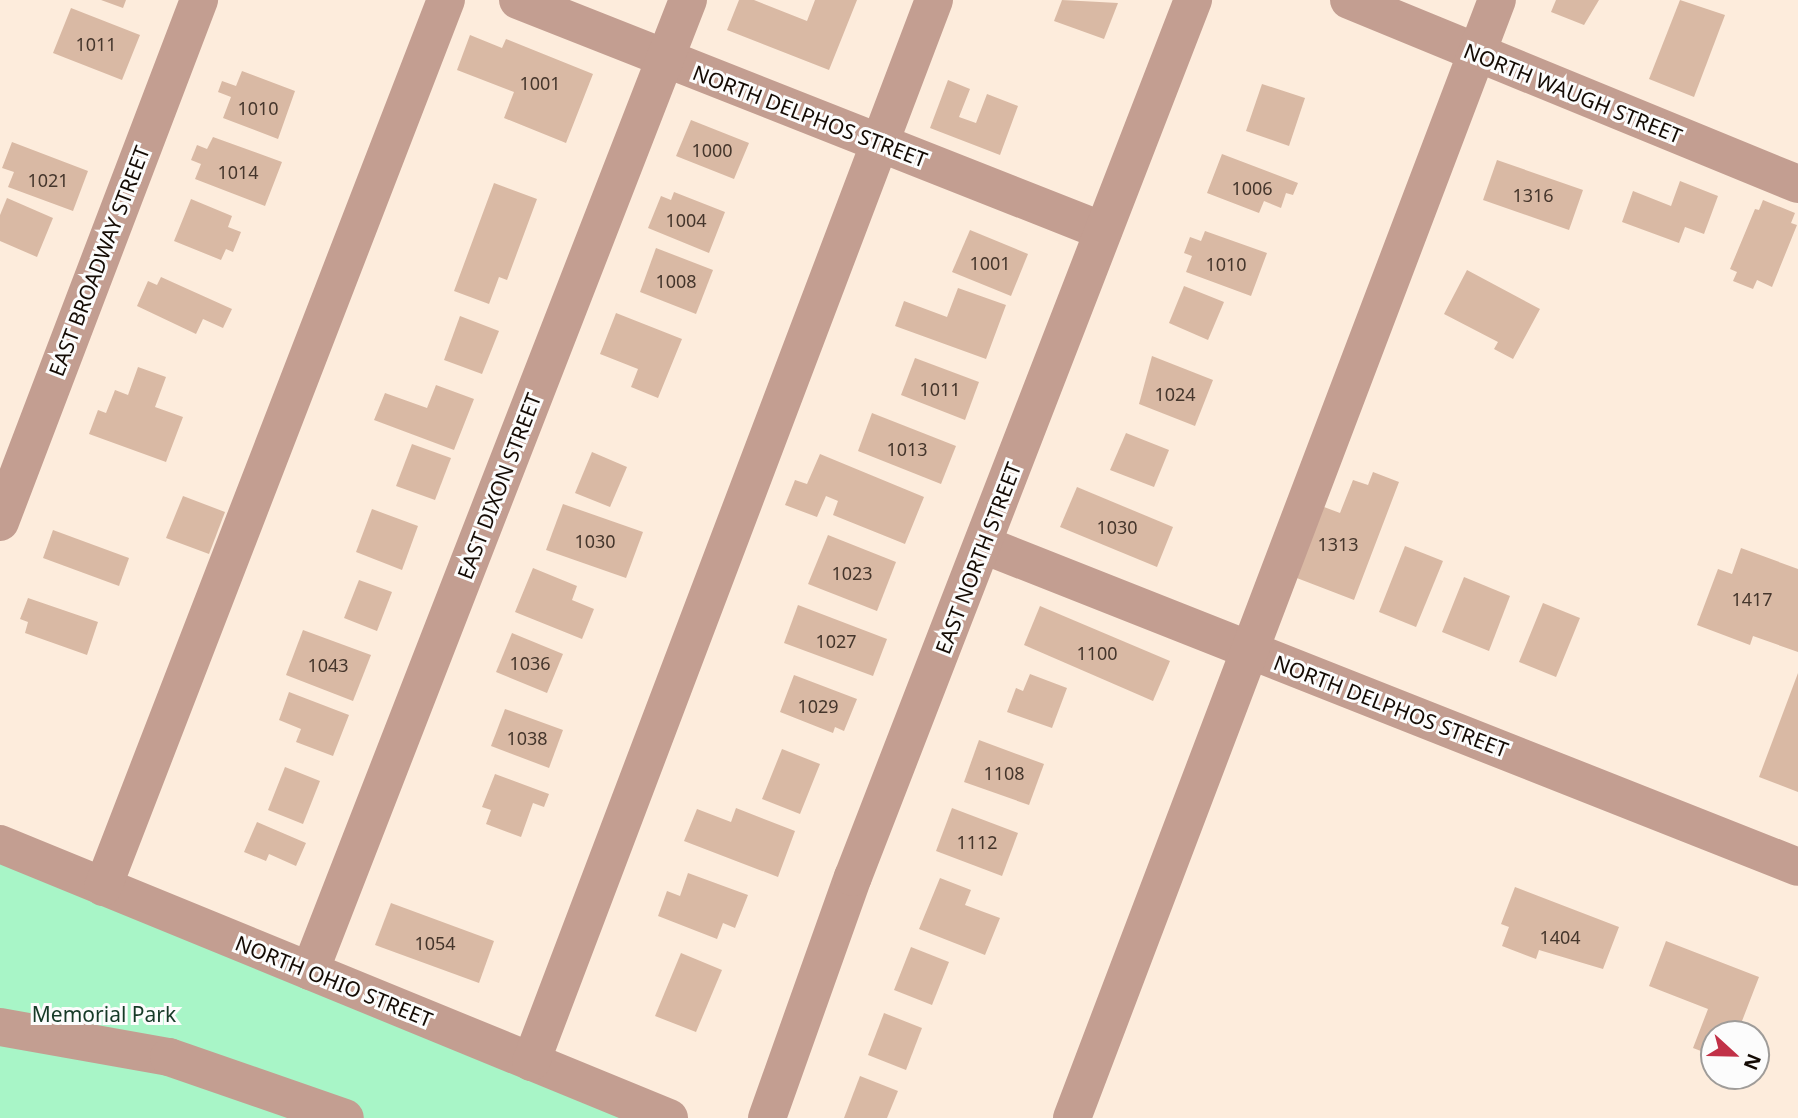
<!DOCTYPE html>
<html>
<head>
<meta charset="utf-8">
<style>
  body { margin:0 }
  #map { position:relative; width:1798px; height:1118px; overflow:hidden; background:#fdecdc; font-family:"Noto Sans",sans-serif }
  div>[style] { position:absolute }
  .green>* { inset:0; background:#a8f5c7 }
  .building>* { inset:0; background:#d9b9a4 }
  .minor>* { height:38px; margin:-19px; padding:0 19px; transform-origin:19px; border-radius:19px; background:#c39e91 }
  span { translate:-50% -50%; white-space:nowrap; text-align:center; line-height:1.15; -webkit-text-stroke:6px #fcfcfc; paint-order:stroke }
  .number-label { font-size:18px; color:#45362c }
  .number-label span { -webkit-text-stroke-width:0 }
  .street-label { font-size:21px; color:#140b04 }
  .park-label { font-size:21px; color:#163a27 }
  .north { position:absolute; left:1700px; top:1020px; width:70px; height:70px; box-sizing:border-box; background:#fcfcfc; border:2px solid #9f9c99; border-radius:50%; rotate:112deg; font-size:19px; font-weight:700; line-height:28px; text-align:center; color:#140b04 }
  .north::after { content:''; display:block; margin:auto; width:24px; height:32px; background:#c13147; clip-path:polygon(50% 0,100% 100%,50% 72%,0 100%) }
</style>
</head>
<body>
<div id="map">
  <div class="green">
    <div style="clip-path:polygon(0 859px,625px 1118px,0 1118px)"></div>
  </div>
  <div class="building">
    <div style="clip-path:polygon(101px 0,126px 0,123px 8px)"></div>
    <div style="clip-path:polygon(739px 0,754px 0,807px 21px,815px 0,857px 0,829px 70px,727px 30px)"></div>
    <div style="clip-path:polygon(1062px 0,1118px 3px,1104px 39px,1054px 21px)"></div>
    <div style="clip-path:polygon(1556px 0,1599px 0,1584px 25px,1551px 12px)"></div>
    <div style="clip-path:polygon(1680px 0,1725px 15px,1694px 97px,1649px 79px)"></div>
    <div style="clip-path:polygon(71px 8px,140px 35px,122px 80px,53px 53px)"></div>
    <div style="clip-path:polygon(470px 35px,502px 48px,506px 39px,593px 74px,566px 143px,504px 118px,514px 92px,457px 70px)"></div>
    <div style="clip-path:polygon(242px 71px,295px 91px,278px 139px,223px 118px,231px 97px,218px 92px,222px 81px,236px 86px)"></div>
    <div style="clip-path:polygon(948px 80px,970px 89px,959px 117px,976px 123px,987px 94px,1018px 106px,1000px 155px,930px 128px)"></div>
    <div style="clip-path:polygon(1262px 84px,1305px 98px,1289px 146px,1246px 131px)"></div>
    <div style="clip-path:polygon(691px 120px,749px 143px,734px 179px,676px 156px)"></div>
    <div style="clip-path:polygon(213px 137px,282px 162px,265px 206px,195px 179px,201px 164px,191px 160px,197px 145px,207px 149px)"></div>
    <div style="clip-path:polygon(12px 142px,88px 171px,73px 211px,8px 187px,14px 172px,2px 168px)"></div>
    <div style="clip-path:polygon(1222px 154px,1298px 183px,1293px 195px,1286px 193px,1281px 208px,1264px 201px,1259px 213px,1207px 193px)"></div>
    <div style="clip-path:polygon(1497px 160px,1583px 190px,1569px 230px,1483px 200px)"></div>
    <div style="clip-path:polygon(1680px 181px,1718px 196px,1704px 234px,1685px 227px,1679px 243px,1622px 222px,1633px 191px,1671px 206px)"></div>
    <div style="clip-path:polygon(494px 183px,537px 199px,507px 280px,499px 277px,489px 304px,454px 291px)"></div>
    <div style="clip-path:polygon(674px 192px,725px 212px,709px 253px,648px 228px,661px 196px,671px 200px)"></div>
    <div style="clip-path:polygon(7px 198px,53px 218px,37px 257px,0 241px,0 215px)"></div>
    <div style="clip-path:polygon(191px 199px,232px 216px,228px 227px,241px 232px,233px 252px,226px 249px,221px 260px,174px 241px)"></div>
    <div style="clip-path:polygon(1763px 200px,1795px 213px,1791px 223px,1797px 225px,1772px 287px,1757px 280px,1753px 289px,1733px 281px,1737px 272px,1730px 269px,1755px 209px,1759px 210px)"></div>
    <div style="clip-path:polygon(970px 230px,1028px 254px,1011px 296px,952px 272px)"></div>
    <div style="clip-path:polygon(1205px 231px,1267px 253px,1251px 296px,1186px 272px,1192px 256px,1184px 253px,1190px 237px,1201px 241px)"></div>
    <div style="clip-path:polygon(656px 248px,713px 270px,696px 314px,640px 292px)"></div>
    <div style="clip-path:polygon(1467px 270px,1540px 309px,1513px 359px,1494px 349px,1498px 342px,1444px 314px)"></div>
    <div style="clip-path:polygon(161px 277px,232px 309px,223px 328px,203px 319px,196px 334px,137px 306px,148px 281px,157px 285px)"></div>
    <div style="clip-path:polygon(1184px 286px,1224px 302px,1208px 340px,1169px 323px)"></div>
    <div style="clip-path:polygon(958px 288px,1006px 305px,986px 359px,895px 326px,904px 301px,947px 317px)"></div>
    <div style="clip-path:polygon(616px 313px,682px 339px,658px 398px,631px 387px,638px 369px,600px 354px)"></div>
    <div style="clip-path:polygon(460px 316px,499px 331px,482px 374px,444px 360px)"></div>
    <div style="clip-path:polygon(1152px 356px,1213px 380px,1195px 426px,1139px 404px)"></div>
    <div style="clip-path:polygon(915px 358px,979px 382px,965px 420px,901px 395px)"></div>
    <div style="clip-path:polygon(138px 367px,166px 377px,155px 407px,183px 417px,166px 462px,89px 434px,98px 410px,106px 413px,115px 390px,128px 395px)"></div>
    <div style="clip-path:polygon(436px 385px,474px 399px,454px 450px,374px 420px,385px 393px,427px 408px)"></div>
    <div style="clip-path:polygon(872px 413px,956px 446px,941px 484px,858px 451px)"></div>
    <div style="clip-path:polygon(1126px 433px,1169px 450px,1154px 487px,1110px 470px)"></div>
    <div style="clip-path:polygon(412px 444px,451px 458px,435px 500px,396px 486px)"></div>
    <div style="clip-path:polygon(592px 452px,627px 467px,610px 507px,575px 493px)"></div>
    <div style="clip-path:polygon(820px 454px,924px 497px,905px 544px,833px 515px,838px 501px,826px 496px,817px 517px,785px 505px,795px 480px,807px 484px)"></div>
    <div style="clip-path:polygon(1373px 472px,1399px 482px,1354px 600px,1289px 575px,1316px 504px,1340px 513px,1353px 480px,1368px 485px)"></div>
    <div style="clip-path:polygon(1077px 487px,1173px 527px,1157px 567px,1060px 527px)"></div>
    <div style="clip-path:polygon(183px 496px,225px 512px,209px 554px,166px 538px)"></div>
    <div style="clip-path:polygon(563px 504px,643px 532px,626px 578px,546px 550px)"></div>
    <div style="clip-path:polygon(372px 509px,418px 526px,402px 570px,356px 552px)"></div>
    <div style="clip-path:polygon(53px 530px,129px 558px,119px 586px,43px 558px)"></div>
    <div style="clip-path:polygon(828px 535px,896px 562px,877px 611px,808px 584px)"></div>
    <div style="clip-path:polygon(1405px 546px,1443px 561px,1416px 627px,1379px 612px)"></div>
    <div style="clip-path:polygon(1741px 548px,1798px 569px,1798px 652px,1753px 636px,1750px 645px,1697px 625px,1718px 569px,1732px 574px)"></div>
    <div style="clip-path:polygon(533px 568px,577px 586px,572px 600px,594px 609px,582px 639px,515px 612px)"></div>
    <div style="clip-path:polygon(1464px 577px,1510px 596px,1489px 651px,1442px 632px)"></div>
    <div style="clip-path:polygon(359px 580px,392px 592px,377px 631px,344px 618px)"></div>
    <div style="clip-path:polygon(28px 598px,98px 622px,87px 655px,25px 633px,28px 622px,20px 619px)"></div>
    <div style="clip-path:polygon(1543px 603px,1580px 618px,1556px 677px,1519px 662px)"></div>
    <div style="clip-path:polygon(798px 605px,887px 639px,873px 676px,784px 643px)"></div>
    <div style="clip-path:polygon(1040px 606px,1170px 661px,1153px 701px,1024px 645px)"></div>
    <div style="clip-path:polygon(303px 630px,371px 655px,353px 701px,286px 675px)"></div>
    <div style="clip-path:polygon(512px 633px,563px 654px,547px 693px,496px 672px)"></div>
    <div style="clip-path:polygon(1798px 673px,1798px 792px,1759px 777px)"></div>
    <div style="clip-path:polygon(1030px 674px,1067px 688px,1052px 728px,1007px 712px,1016px 688px,1023px 691px)"></div>
    <div style="clip-path:polygon(794px 675px,857px 699px,844px 731px,835px 727px,833px 733px,780px 712px)"></div>
    <div style="clip-path:polygon(289px 692px,349px 715px,333px 756px,296px 742px,301px 729px,279px 720px)"></div>
    <div style="clip-path:polygon(505px 709px,563px 730px,549px 768px,491px 746px)"></div>
    <div style="clip-path:polygon(979px 740px,1044px 764px,1029px 805px,964px 782px)"></div>
    <div style="clip-path:polygon(782px 749px,820px 764px,800px 814px,762px 799px)"></div>
    <div style="clip-path:polygon(285px 767px,320px 781px,303px 824px,268px 810px)"></div>
    <div style="clip-path:polygon(495px 774px,549px 794px,544px 807px,533px 803px,521px 837px,486px 824px,491px 810px,482px 807px)"></div>
    <div style="clip-path:polygon(736px 808px,795px 831px,778px 877px,684px 841px,697px 809px,731px 822px)"></div>
    <div style="clip-path:polygon(952px 808px,1018px 833px,1002px 876px,936px 851px)"></div>
    <div style="clip-path:polygon(257px 822px,306px 843px,296px 866px,269px 854px,266px 861px,244px 852px)"></div>
    <div style="clip-path:polygon(688px 873px,748px 895px,735px 928px,723px 923px,717px 939px,658px 916px,667px 891px,680px 896px)"></div>
    <div style="clip-path:polygon(940px 878px,971px 890px,965px 905px,1000px 918px,985px 955px,919px 929px)"></div>
    <div style="clip-path:polygon(1515px 887px,1619px 927px,1603px 969px,1539px 950px,1536px 959px,1502px 946px,1509px 927px,1501px 924px)"></div>
    <div style="clip-path:polygon(391px 903px,494px 941px,479px 983px,375px 945px)"></div>
    <div style="clip-path:polygon(1666px 941px,1759px 977px,1737px 1034px,1714px 1034px,1714px 1056px,1693px 1048px,1708px 1009px,1649px 986px)"></div>
    <div style="clip-path:polygon(911px 947px,949px 962px,932px 1005px,894px 990px)"></div>
    <div style="clip-path:polygon(681px 953px,722px 970px,696px 1032px,655px 1016px)"></div>
    <div style="clip-path:polygon(884px 1013px,922px 1028px,906px 1070px,868px 1055px)"></div>
    <div style="clip-path:polygon(860px 1076px,898px 1091px,887px 1118px,844px 1118px)"></div>
  </div>
  <div class="minor">
    <div style="left:518px;top:0;width:629px;rotate:21.55deg"></div>
    <div style="left:1349px;top:0;width:485px;rotate:22.3deg"></div>
    <div style="left:0;top:522px;width:559px;rotate:-69.13deg"></div>
    <div style="left:984px;top:545px;width:875px;rotate:21.58deg"></div>
    <div style="left:0;top:844px;width:723px;rotate:22.27deg"></div>
    <div style="left:103px;top:887px;width:951px;rotate:-68.86deg"></div>
    <div style="left:310px;top:971px;width:1042px;rotate:-68.73deg"></div>
    <div style="left:0;top:1027px;width:172px;rotate:10.1deg"></div>
    <div style="left:169px;top:1057px;width:186px;rotate:19.1deg"></div>
    <div style="left:531px;top:1062px;width:1136px;rotate:-69.22deg"></div>
    <div style="left:767px;top:1118px;width:256px;rotate:-70.4deg"></div>
    <div style="left:853px;top:877px;width:941px;rotate:-68.81deg"></div>
    <div style="left:1072px;top:1118px;width:1196px;rotate:-69.19deg"></div>
  </div>
  <div class="number-label">
    <span style="left:96px;top:44px">1011</span>
    <span style="left:540px;top:83px">1001</span>
    <span style="left:258px;top:108px">1010</span>
    <span style="left:712px;top:150px">1000</span>
    <span style="left:238px;top:172px">1014</span>
    <span style="left:48px;top:180px">1021</span>
    <span style="left:1252px;top:188px">1006</span>
    <span style="left:1533px;top:195px">1316</span>
    <span style="left:686px;top:220px">1004</span>
    <span style="left:990px;top:263px">1001</span>
    <span style="left:1226px;top:264px">1010</span>
    <span style="left:676px;top:281px">1008</span>
    <span style="left:940px;top:389px">1011</span>
    <span style="left:1175px;top:394px">1024</span>
    <span style="left:907px;top:449px">1013</span>
    <span style="left:1117px;top:527px">1030</span>
    <span style="left:595px;top:541px">1030</span>
    <span style="left:1338px;top:544px">1313</span>
    <span style="left:852px;top:573px">1023</span>
    <span style="left:1752px;top:599px">1417</span>
    <span style="left:836px;top:641px">1027</span>
    <span style="left:1097px;top:653px">1100</span>
    <span style="left:530px;top:663px">1036</span>
    <span style="left:328px;top:665px">1043</span>
    <span style="left:818px;top:706px">1029</span>
    <span style="left:527px;top:738px">1038</span>
    <span style="left:1004px;top:773px">1108</span>
    <span style="left:977px;top:842px">1112</span>
    <span style="left:1560px;top:937px">1404</span>
    <span style="left:435px;top:943px">1054</span>
  </div>
  <div class="street-label">
    <span style="left:1573px;top:93px;rotate:22deg">NORTH WAUGH STREET</span>
    <span style="left:810px;top:116px;rotate:21deg">NORTH DELPHOS STREET</span>
    <span style="left:99px;top:261px;rotate:-69deg">EAST BROADWAY STREET</span>
    <span style="left:499px;top:486px;rotate:-69deg">EAST DIXON STREET</span>
    <span style="left:978px;top:558px;rotate:-69deg">EAST NORTH STREET</span>
    <span style="left:1391px;top:706px;rotate:21deg">NORTH DELPHOS STREET</span>
    <span style="left:334px;top:981px;rotate:22deg">NORTH OHIO STREET</span>
  </div>
  <div class="park-label">
    <span style="left:104px;top:1014px">Memorial Park</span>
  </div>
  <div class="north">N</div>
</div>
</body>
</html>
